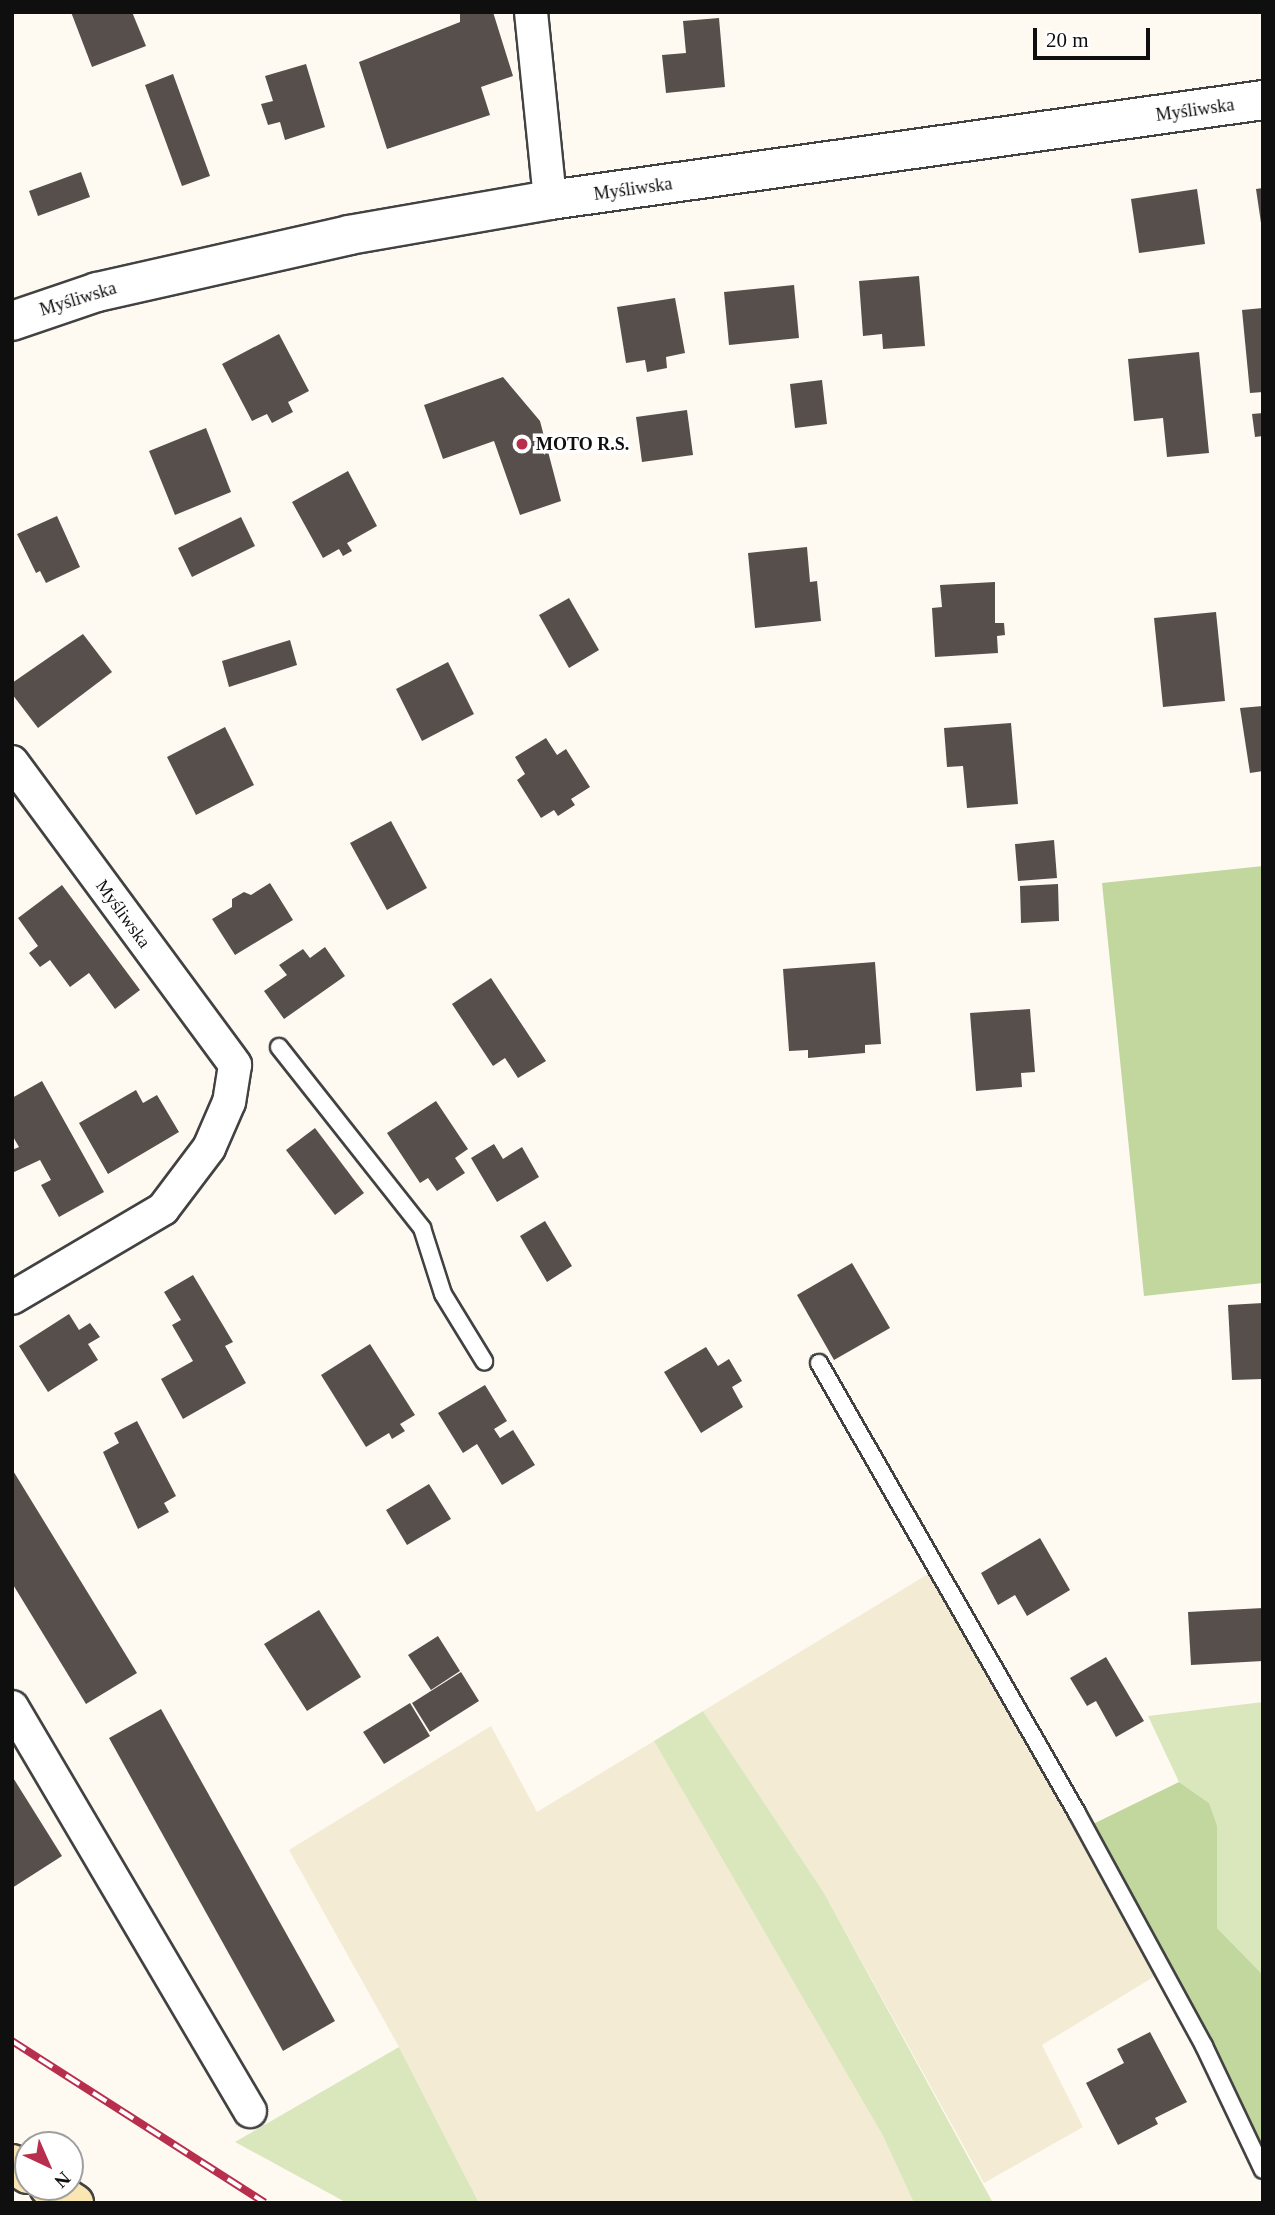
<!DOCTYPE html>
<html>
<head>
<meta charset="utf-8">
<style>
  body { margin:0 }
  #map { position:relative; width:1275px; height:2215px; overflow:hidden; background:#fefaf2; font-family:"Times New Roman",serif }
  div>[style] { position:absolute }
  .farmland>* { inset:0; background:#f3ebd3 }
  .green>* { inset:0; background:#dae7bd }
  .forest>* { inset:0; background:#c1d79e }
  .building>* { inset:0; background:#574f4c }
  .roads { filter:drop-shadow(2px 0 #424242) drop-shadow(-2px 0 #424242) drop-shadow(0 2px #424242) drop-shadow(0 -2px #424242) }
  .service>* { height:16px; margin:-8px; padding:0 8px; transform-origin:8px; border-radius:8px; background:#fff }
  .minor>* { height:32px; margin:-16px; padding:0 16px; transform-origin:16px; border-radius:16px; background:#fff }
  .tertiary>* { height:38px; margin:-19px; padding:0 19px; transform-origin:19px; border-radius:19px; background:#fff }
  .secondary>* { height:38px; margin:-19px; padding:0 19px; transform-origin:19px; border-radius:19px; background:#fae6b2 }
  .rail>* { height:8px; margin-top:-4px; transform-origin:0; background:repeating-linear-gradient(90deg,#fff 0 16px,#b72f4c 0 32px); box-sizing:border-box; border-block:2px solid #b72f4c }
  .dots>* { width:19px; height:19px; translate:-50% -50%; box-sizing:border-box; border:4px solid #fff; border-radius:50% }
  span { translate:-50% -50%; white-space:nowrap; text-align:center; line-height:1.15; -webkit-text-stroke:7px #fff; paint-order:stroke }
  .street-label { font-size:18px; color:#0f0f0f }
  .poi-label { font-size:18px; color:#0f0f0f; font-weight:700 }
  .left { translate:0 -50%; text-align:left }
  .frame { position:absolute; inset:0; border:14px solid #0f0f0f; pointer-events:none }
  .north { position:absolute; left:14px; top:2131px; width:70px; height:70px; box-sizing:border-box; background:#fff; border:2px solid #9f9f9f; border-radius:50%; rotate:136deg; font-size:19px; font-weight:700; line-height:28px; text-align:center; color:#0f0f0f }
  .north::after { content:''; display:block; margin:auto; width:24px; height:32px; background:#b72f4c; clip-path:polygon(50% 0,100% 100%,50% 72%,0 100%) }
  .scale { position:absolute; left:1033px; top:28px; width:117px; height:32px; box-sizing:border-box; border:4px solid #0f0f0f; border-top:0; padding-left:9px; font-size:21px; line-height:24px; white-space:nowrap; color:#0f0f0f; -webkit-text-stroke:5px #fff; paint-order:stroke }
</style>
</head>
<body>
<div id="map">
  <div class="farmland">
    <div style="clip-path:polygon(933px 1571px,1160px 1973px,1042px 2045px,1083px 2127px,984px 2183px,824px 1893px,703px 1711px)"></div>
    <div style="clip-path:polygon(491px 1726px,537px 1812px,654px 1741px,809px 2000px,882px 2134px,914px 2203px,479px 2203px,399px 2047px,289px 1850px)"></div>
  </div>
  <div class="green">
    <div style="clip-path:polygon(1263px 1702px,1263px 1975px,1217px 1928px,1209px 1803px,1179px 1782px,1148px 1716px)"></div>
    <div style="clip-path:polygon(703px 1711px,824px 1893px,993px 2203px,914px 2203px,882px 2134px,654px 1741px)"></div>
    <div style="clip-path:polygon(399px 2047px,479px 2203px,347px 2203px,235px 2142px)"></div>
  </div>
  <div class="forest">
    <div style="clip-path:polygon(1263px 866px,1263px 1283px,1144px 1296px,1102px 883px)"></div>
    <div style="clip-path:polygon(1179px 1782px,1209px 1803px,1217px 1826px,1217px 1928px,1263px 1975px,1263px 2158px,1213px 2043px,1091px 1825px)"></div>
  </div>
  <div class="building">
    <div style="clip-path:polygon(71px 12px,132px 12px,146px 46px,92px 67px)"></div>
    <div style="clip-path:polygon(460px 12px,493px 12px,513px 76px,481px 87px,490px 115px,387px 149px,359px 62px,460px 22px)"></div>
    <div style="clip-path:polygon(719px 18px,725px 87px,666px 93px,662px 55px,686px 53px,683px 21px)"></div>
    <div style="clip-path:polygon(306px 64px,325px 127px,285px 140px,280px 122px,268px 125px,261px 104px,273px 101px,265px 76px)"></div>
    <div style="clip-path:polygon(173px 74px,210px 176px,182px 186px,145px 85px)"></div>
    <div style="clip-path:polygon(81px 172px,90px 197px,38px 216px,29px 191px)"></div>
    <div style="clip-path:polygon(1263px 188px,1263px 222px,1261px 223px,1256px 189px)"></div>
    <div style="clip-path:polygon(1197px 189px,1205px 244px,1139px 253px,1131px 199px)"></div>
    <div style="clip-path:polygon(919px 276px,925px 346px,883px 349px,882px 334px,863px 336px,859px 281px)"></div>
    <div style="clip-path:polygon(794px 285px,799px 338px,729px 345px,724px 292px)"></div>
    <div style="clip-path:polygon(675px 298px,685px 353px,666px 357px,667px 368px,647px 372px,645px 360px,626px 363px,617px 307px)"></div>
    <div style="clip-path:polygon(1263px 308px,1263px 392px,1250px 393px,1242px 310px)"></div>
    <div style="clip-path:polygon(279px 334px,309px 391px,288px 402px,293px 412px,272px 423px,267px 414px,252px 421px,222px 364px)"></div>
    <div style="clip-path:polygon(1199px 352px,1209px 453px,1167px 457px,1163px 418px,1134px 421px,1128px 359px)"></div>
    <div style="clip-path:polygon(503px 377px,540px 421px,561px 501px,520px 515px,494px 441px,443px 459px,424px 405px)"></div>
    <div style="clip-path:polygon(822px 380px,827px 424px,795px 428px,790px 384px)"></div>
    <div style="clip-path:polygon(687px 410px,693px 455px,642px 462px,636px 417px)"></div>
    <div style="clip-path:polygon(1263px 413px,1263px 436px,1255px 437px,1252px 414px)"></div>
    <div style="clip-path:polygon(206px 428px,231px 492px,175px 515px,149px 451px)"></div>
    <div style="clip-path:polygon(348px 471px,377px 526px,347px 543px,352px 551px,343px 556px,339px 549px,323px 558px,292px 502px)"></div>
    <div style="clip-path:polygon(57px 516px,80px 567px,46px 583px,40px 571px,36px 573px,17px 534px)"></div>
    <div style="clip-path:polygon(241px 517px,255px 546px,192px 577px,178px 548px)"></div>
    <div style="clip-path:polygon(807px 547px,810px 582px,817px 581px,821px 621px,755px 628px,748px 553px)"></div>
    <div style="clip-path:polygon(995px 582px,995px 623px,1004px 623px,1005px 635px,997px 636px,998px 653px,935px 657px,932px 608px,942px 607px,940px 585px)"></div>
    <div style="clip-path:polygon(569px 598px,599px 650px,569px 668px,539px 615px)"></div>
    <div style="clip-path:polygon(1216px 612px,1225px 701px,1163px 707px,1154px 618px)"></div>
    <div style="clip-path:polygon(83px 634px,112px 672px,38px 728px,12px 694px,12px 683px)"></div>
    <div style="clip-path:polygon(290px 640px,297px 665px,229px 687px,222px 661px)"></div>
    <div style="clip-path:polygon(448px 662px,474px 714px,422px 741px,396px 689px)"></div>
    <div style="clip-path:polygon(1263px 706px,1263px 771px,1250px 773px,1240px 708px)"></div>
    <div style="clip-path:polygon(1011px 723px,1018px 804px,967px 808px,963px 766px,947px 767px,944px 728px)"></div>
    <div style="clip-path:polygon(225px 727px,254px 785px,196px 815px,167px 757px)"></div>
    <div style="clip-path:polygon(546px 738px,557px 755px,566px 749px,590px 787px,571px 799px,575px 805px,558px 816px,554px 810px,541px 818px,517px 780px,525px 774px,515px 757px)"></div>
    <div style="clip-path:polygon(391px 821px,427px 888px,387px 910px,350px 843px)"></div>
    <div style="clip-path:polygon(1054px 840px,1057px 878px,1018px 881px,1015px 844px)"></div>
    <div style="clip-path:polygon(270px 883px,293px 920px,235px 955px,212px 919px,232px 907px,232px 899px,244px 892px,251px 895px)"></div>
    <div style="clip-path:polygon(1058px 884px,1059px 921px,1021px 923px,1020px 886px)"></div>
    <div style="clip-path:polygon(62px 885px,140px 990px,115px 1009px,89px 973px,70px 987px,50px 960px,40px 967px,29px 953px,38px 946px,18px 918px)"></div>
    <div style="clip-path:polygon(325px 947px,345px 976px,284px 1019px,264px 991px,287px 975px,279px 965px,303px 949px,310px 958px)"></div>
    <div style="clip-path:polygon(875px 962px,881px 1044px,865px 1045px,865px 1053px,808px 1058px,808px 1050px,789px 1051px,783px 969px)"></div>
    <div style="clip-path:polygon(491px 978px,546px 1061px,518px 1078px,505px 1058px,493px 1066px,452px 1004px)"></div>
    <div style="clip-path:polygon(1030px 1009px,1035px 1072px,1021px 1073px,1022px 1087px,976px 1091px,970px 1013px)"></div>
    <div style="clip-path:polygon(42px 1081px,104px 1192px,59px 1217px,41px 1185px,51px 1180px,40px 1160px,12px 1173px,12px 1150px,19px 1147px,12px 1135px,12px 1098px)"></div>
    <div style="clip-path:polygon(136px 1090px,143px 1103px,157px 1095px,179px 1132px,108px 1174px,79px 1123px)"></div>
    <div style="clip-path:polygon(436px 1101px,468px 1149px,455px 1158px,465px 1173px,437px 1191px,428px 1178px,420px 1183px,387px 1133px)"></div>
    <div style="clip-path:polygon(315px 1128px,364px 1193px,335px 1215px,286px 1150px)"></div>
    <div style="clip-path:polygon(494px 1144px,503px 1159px,522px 1147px,539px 1177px,497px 1202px,471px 1158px)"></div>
    <div style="clip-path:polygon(545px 1221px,572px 1266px,547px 1282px,520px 1236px)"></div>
    <div style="clip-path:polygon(852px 1263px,890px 1328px,834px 1360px,797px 1295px)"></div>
    <div style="clip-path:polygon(193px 1275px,233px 1342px,225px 1346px,246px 1383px,183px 1419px,161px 1379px,193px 1361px,172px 1325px,181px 1320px,164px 1292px)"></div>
    <div style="clip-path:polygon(1263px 1303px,1263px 1379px,1232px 1380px,1228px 1305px)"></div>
    <div style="clip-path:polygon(69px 1314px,79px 1330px,90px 1323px,100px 1337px,88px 1344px,98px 1360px,48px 1392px,19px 1346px)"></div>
    <div style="clip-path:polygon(370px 1344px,415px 1415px,400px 1424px,405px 1431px,392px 1439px,389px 1433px,366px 1447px,321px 1375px)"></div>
    <div style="clip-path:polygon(706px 1347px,718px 1366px,729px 1359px,742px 1381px,732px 1387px,743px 1407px,701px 1433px,664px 1372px)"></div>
    <div style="clip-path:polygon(485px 1385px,507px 1421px,494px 1429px,500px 1438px,513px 1430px,535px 1465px,502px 1485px,477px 1444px,463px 1453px,438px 1413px)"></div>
    <div style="clip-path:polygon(137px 1421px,176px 1496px,164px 1503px,169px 1512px,138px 1529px,103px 1452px,119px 1443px,114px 1433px)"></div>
    <div style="clip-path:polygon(12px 1469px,137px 1673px,86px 1704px,12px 1583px)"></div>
    <div style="clip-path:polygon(429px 1484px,451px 1519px,407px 1545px,386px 1510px)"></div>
    <div style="clip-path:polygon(1040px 1538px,1070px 1590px,1027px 1616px,1015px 1595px,998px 1605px,981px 1573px)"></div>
    <div style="clip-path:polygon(1263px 1608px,1263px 1661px,1191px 1665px,1188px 1612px)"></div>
    <div style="clip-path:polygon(319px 1610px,361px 1677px,307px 1711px,264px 1644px)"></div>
    <div style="clip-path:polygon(438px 1636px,460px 1671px,431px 1690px,408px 1655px)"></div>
    <div style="clip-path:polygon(1106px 1657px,1144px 1721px,1116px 1737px,1096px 1701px,1087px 1706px,1070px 1678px)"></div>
    <div style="clip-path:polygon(461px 1672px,479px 1701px,430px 1732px,412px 1703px)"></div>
    <div style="clip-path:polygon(410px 1703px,430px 1736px,384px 1764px,363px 1732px)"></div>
    <div style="clip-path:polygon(161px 1709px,335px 2021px,283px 2051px,109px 1738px)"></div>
    <div style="clip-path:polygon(12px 1776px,62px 1856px,12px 1888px)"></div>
    <div style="clip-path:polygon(1150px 2032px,1187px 2102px,1155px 2118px,1158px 2124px,1118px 2145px,1086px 2083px,1124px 2063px,1117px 2049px)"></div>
  </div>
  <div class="roads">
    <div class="service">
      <div style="left:279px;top:1047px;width:231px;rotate:51.7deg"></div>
      <div style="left:422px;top:1228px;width:69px;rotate:72.3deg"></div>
      <div style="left:443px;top:1294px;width:79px;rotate:58.5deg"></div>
      <div style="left:819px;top:1363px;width:519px;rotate:60.17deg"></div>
      <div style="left:1077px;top:1813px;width:265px;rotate:61.4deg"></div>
      <div style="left:1204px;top:2046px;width:137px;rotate:64.6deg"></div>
    </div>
    <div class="minor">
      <div style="left:531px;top:12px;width:189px;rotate:84.2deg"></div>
      <div style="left:12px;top:762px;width:376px;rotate:53.6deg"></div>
      <div style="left:235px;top:1065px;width:37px;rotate:99deg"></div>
      <div style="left:229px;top:1102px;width:50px;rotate:113.5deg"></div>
      <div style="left:209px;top:1148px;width:76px;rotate:127deg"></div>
      <div style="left:163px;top:1209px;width:175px;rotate:149.5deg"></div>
      <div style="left:12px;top:1707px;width:469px;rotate:59.5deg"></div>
    </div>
    <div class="tertiary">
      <div style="left:12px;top:321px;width:90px;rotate:-18.8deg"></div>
      <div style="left:97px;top:292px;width:258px;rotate:-12.7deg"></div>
      <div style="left:349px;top:235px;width:204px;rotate:-9.9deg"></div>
      <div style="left:550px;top:200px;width:720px;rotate:-7.98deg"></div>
    </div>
    <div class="secondary">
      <div style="left:12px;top:2164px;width:19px;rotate:32deg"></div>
      <div style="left:49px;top:2187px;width:30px;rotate:33deg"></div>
    </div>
  </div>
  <div class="rail">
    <div style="left:12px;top:2041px;width:300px;rotate:32.6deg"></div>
  </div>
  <div class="dots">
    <div style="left:522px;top:444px;background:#b72f4c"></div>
  </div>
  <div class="street-label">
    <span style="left:1195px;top:110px;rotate:-8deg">Myśliwska</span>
    <span style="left:633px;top:189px;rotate:-8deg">Myśliwska</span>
    <span style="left:78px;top:299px;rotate:-17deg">Myśliwska</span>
    <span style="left:123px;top:914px;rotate:54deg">Myśliwska</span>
  </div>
  <div class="poi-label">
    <span class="left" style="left:536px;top:444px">MOTO R.S.</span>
  </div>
  <div class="frame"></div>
  <div class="north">N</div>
  <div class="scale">20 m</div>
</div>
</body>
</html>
